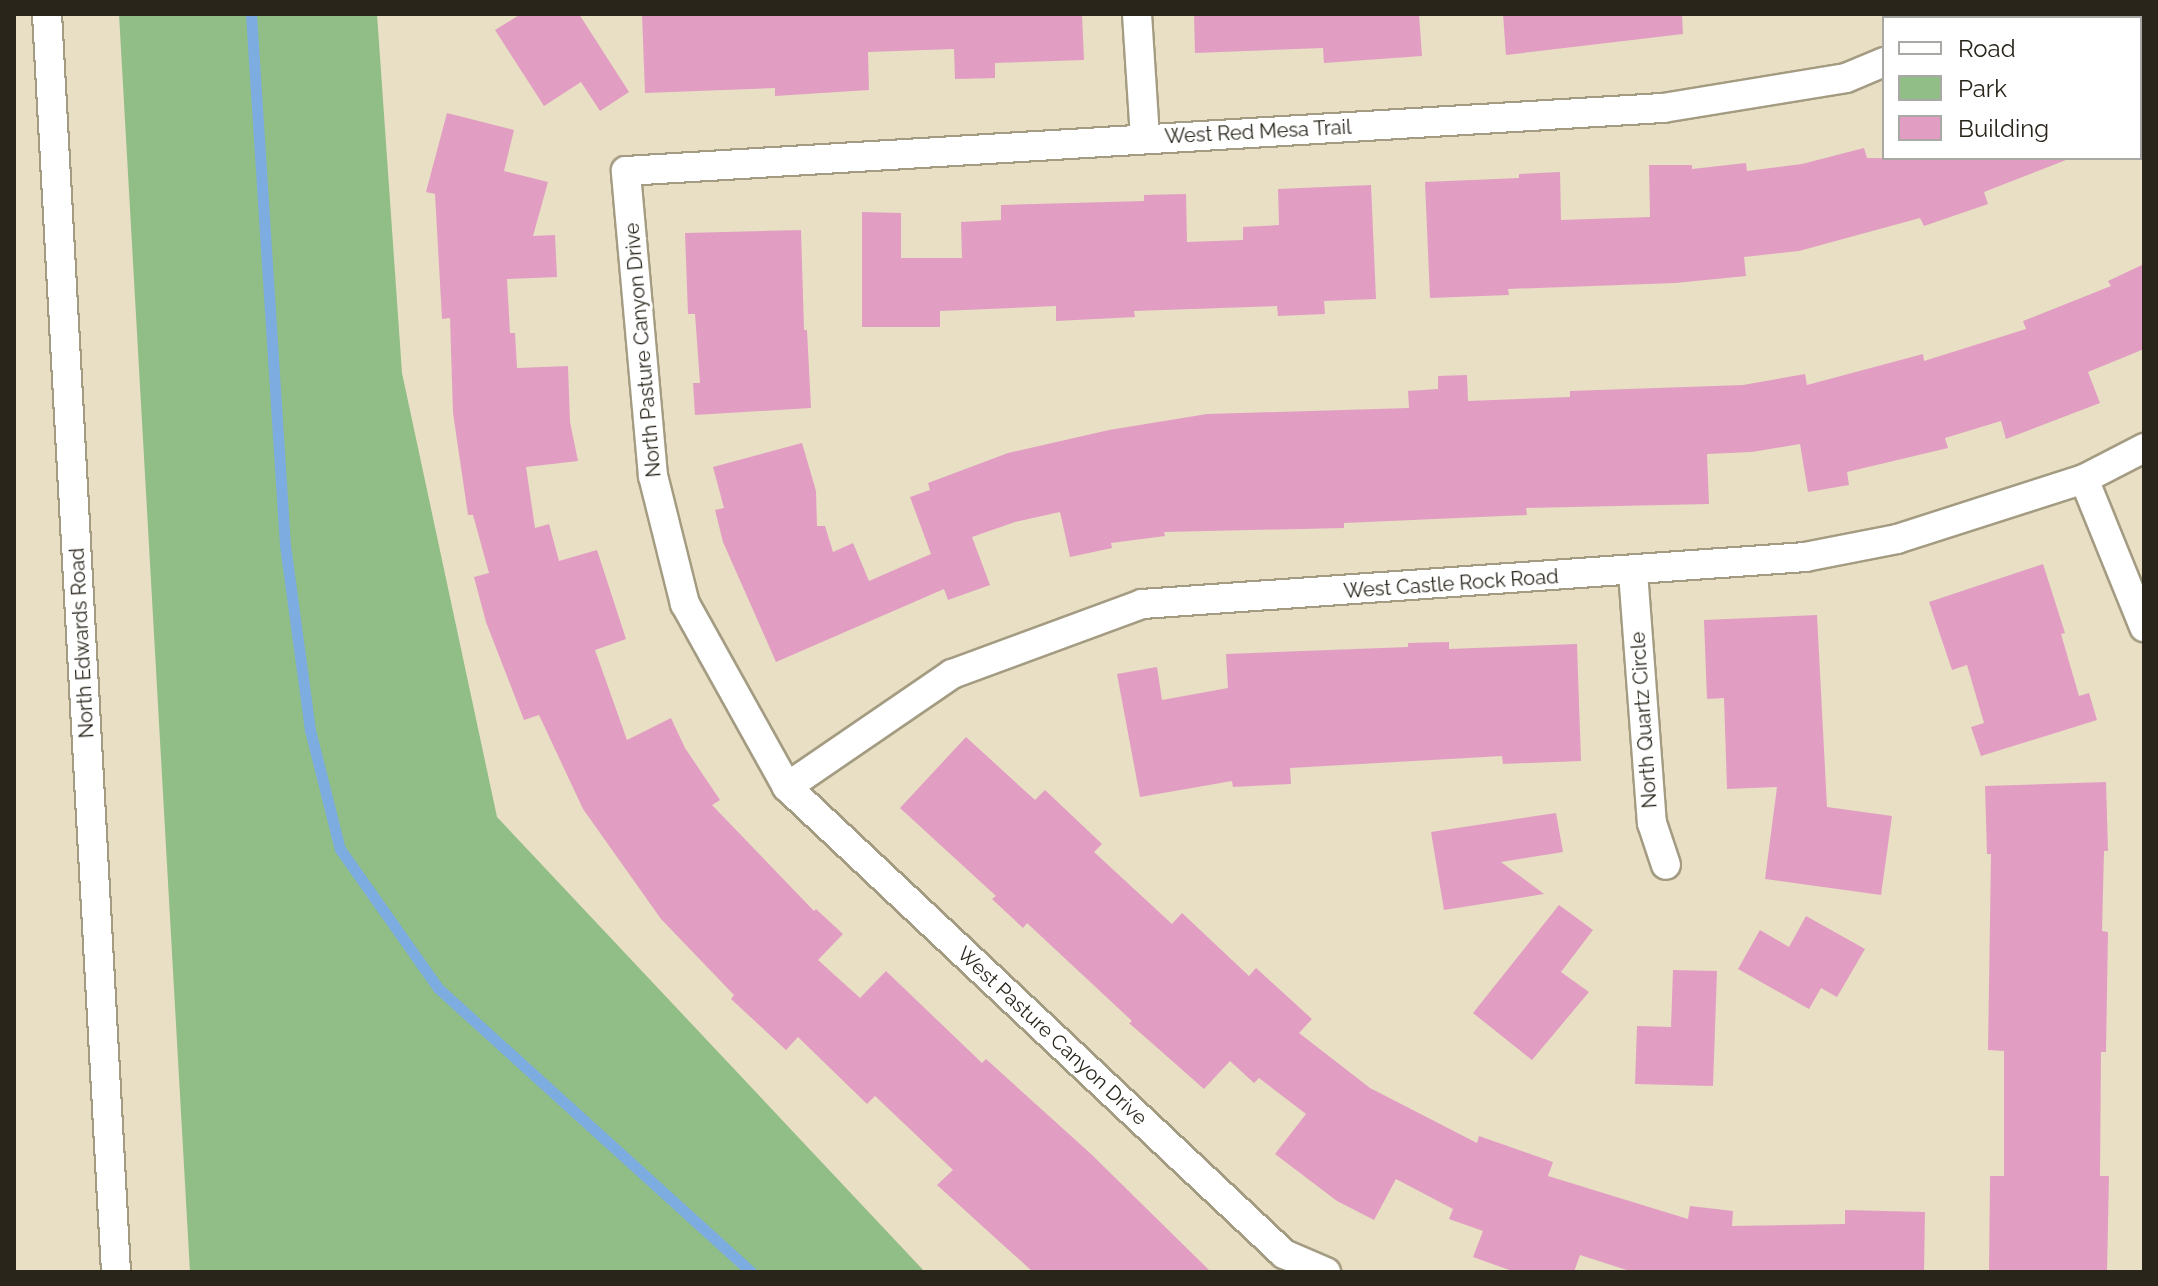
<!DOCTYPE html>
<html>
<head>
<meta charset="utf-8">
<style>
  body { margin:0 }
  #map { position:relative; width:2158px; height:1286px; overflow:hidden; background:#e8dfc4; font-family:Raleway,sans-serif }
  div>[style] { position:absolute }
  .green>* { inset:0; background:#91bd87 }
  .stream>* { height:11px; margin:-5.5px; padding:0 5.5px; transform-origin:5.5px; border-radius:5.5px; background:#7dace1 }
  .building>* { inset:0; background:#e19ec2 }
  .roads { filter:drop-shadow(2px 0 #a49c82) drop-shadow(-2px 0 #a49c82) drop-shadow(0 2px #a49c82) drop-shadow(0 -2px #a49c82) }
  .minor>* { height:28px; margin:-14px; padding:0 14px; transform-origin:14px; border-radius:14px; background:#fff }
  span { translate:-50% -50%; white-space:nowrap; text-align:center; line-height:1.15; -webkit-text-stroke:6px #fff; paint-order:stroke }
  .street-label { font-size:20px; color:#29251b }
  .frame { position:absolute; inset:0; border:16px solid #29251b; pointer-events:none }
  .legend { position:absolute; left:1882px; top:16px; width:260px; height:144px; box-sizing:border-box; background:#fff; border:2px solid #a9a8a4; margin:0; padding:10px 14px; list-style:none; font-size:24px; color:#29251b }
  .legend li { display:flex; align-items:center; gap:16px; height:40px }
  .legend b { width:40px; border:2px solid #a9a8a4 }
</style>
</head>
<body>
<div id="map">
  <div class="green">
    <div style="clip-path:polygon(119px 14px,377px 14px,402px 373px,497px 817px,925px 1272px,190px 1272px)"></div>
  </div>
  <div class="stream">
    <div style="left:251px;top:14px;width:532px;rotate:86.34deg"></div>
    <div style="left:285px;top:545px;width:187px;rotate:82.3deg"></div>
    <div style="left:310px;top:730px;width:123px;rotate:75.9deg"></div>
    <div style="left:340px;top:849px;width:170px;rotate:54.8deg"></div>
    <div style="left:438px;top:988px;width:423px;rotate:42.2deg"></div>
  </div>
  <div class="building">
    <div style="clip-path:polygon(521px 14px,579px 14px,629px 92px,600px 111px,581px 82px,544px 106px,495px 30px)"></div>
    <div style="clip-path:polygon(642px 14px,1082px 14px,1084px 60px,995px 63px,995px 78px,955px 79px,954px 49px,868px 52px,869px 90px,775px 96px,775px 88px,645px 93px)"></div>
    <div style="clip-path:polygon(1194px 14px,1419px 14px,1422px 56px,1324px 63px,1323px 48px,1195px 53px)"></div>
    <div style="clip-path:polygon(1503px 14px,1682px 14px,1683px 34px,1506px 55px)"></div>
    <div style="clip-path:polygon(447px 113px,514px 130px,504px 171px,548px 182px,533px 236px,555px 235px,557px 277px,507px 279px,510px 333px,515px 333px,517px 368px,568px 366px,570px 422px,578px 461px,526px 467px,535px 528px,549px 524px,559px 561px,597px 550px,626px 639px,595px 650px,627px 740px,671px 718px,685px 748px,720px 800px,712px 805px,814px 911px,816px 909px,843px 934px,818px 960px,860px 998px,886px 971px,982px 1063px,986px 1059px,1091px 1154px,1211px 1272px,1033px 1272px,937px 1185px,953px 1170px,875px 1096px,867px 1104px,798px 1037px,786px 1050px,731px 999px,734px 995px,661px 919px,583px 809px,539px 715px,524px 720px,486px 622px,474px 577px,489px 573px,473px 515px,468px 515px,453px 413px,450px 318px,442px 319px,435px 194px,426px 192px)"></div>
    <div style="clip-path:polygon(1864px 148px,1867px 158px,2066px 160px,1984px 192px,1988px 204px,1924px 226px,1920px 218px,1799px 251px,1744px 257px,1746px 276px,1675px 283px,1508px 289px,1509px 295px,1430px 298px,1425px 182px,1519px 178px,1519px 174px,1560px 172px,1561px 220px,1650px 217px,1649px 165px,1692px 165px,1692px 169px,1746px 163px,1747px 171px,1802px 164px)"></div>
    <div style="clip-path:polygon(1371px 185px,1376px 299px,1324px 301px,1325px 314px,1278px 316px,1277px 306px,1134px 311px,1135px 317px,1056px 321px,1056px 306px,940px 311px,940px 327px,862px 327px,862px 212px,901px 213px,901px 258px,962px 258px,961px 222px,1001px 220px,1001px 205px,1144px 201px,1144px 195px,1186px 194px,1187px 242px,1243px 240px,1243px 227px,1279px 225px,1278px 189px)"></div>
    <div style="clip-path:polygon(801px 230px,804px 330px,807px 330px,811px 408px,695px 415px,693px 383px,700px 383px,695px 314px,688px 314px,685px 233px)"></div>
    <div style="clip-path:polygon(2144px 264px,2144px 349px,2088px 372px,2100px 403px,2006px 439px,2001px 421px,1945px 438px,1948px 448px,1847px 472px,1849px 485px,1808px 492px,1800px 444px,1752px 452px,1707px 454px,1709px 504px,1526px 508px,1527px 515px,1344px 523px,1344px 528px,1164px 532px,1165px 536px,1111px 543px,1112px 548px,1070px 557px,1060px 512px,1015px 522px,972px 537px,990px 585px,948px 600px,944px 589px,776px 662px,723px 542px,715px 510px,724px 508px,713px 467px,802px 443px,816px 491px,817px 526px,825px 526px,833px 552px,853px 543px,869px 581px,931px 554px,910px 497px,930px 490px,928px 483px,1008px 453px,1109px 430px,1207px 414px,1409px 408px,1408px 391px,1438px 389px,1438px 376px,1467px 375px,1468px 401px,1570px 397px,1570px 391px,1743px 385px,1805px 374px,1807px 385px,1923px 354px,1924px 361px,2026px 329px,2023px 321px,2111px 286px,2108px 281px)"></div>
    <div style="clip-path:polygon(2043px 564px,2065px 633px,2061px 634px,2079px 696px,2089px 693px,2097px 720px,1981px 756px,1971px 727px,1984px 723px,1967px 665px,1952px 670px,1929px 602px)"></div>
    <div style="clip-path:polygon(1817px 615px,1827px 807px,1892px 816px,1881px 895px,1765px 879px,1777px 787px,1727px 789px,1724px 698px,1707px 699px,1704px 620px)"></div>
    <div style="clip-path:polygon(1449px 642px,1449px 649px,1577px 644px,1581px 761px,1503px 764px,1502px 756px,1290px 768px,1291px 784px,1233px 787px,1232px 781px,1140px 797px,1117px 674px,1157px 667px,1162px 700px,1228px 688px,1226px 654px,1408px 647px,1408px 643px)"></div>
    <div style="clip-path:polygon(966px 737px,1035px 800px,1045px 790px,1102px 844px,1094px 852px,1172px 924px,1182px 913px,1249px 976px,1256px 968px,1312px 1019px,1299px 1033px,1370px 1088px,1477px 1143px,1479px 1136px,1553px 1162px,1548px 1176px,1688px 1219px,1690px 1206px,1733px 1211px,1732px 1226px,1845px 1224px,1845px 1210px,1925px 1212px,1924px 1272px,1633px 1272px,1580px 1255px,1574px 1272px,1515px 1272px,1473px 1257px,1483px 1231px,1449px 1219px,1453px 1209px,1396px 1179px,1374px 1220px,1337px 1201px,1275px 1154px,1306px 1114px,1259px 1078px,1254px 1083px,1230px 1061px,1204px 1089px,1129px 1023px,1132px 1021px,1027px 923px,1023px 928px,992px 899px,996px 896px,900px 808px)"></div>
    <div style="clip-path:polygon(2106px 782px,2108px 851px,2104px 851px,2102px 931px,2108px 932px,2106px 1052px,2101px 1052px,2100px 1176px,2109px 1176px,2107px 1272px,1989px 1272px,1990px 1176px,2004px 1176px,2004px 1051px,1988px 1050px,1991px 854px,1987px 854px,1985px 786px)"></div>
    <div style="clip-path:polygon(1556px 813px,1563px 852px,1501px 862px,1544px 894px,1444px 910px,1431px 832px)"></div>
    <div style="clip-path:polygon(1559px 905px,1593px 930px,1561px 972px,1589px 992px,1532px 1060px,1473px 1013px)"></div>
    <div style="clip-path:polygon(1806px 916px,1865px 949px,1837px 997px,1821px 988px,1809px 1009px,1738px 969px,1760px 930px,1789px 947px)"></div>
    <div style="clip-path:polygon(1673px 970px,1717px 971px,1713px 1086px,1635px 1084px,1637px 1026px,1671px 1027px)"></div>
  </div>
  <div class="roads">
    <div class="minor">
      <div style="left:47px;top:14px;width:1260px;rotate:86.86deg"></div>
      <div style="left:1137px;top:14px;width:125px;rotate:86.3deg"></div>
      <div style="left:1992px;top:18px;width:10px;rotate:-24deg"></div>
      <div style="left:2084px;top:479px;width:160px;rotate:67.9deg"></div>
      <div style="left:1633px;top:572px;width:252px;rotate:85.7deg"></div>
      <div style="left:1652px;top:823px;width:44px;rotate:71.6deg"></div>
      <div style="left:787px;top:787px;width:200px;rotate:-34.4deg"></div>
      <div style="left:952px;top:674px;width:202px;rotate:-20.2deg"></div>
      <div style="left:1142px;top:604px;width:665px;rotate:-4.05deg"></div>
      <div style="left:1805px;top:557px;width:94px;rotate:-11.1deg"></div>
      <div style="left:1897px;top:539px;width:196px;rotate:-17.8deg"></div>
      <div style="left:2084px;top:479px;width:68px;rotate:-27.3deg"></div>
      <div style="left:1326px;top:1272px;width:46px;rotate:-156.8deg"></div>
      <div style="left:1284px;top:1254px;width:682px;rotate:-136.78deg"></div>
      <div style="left:787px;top:787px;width:210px;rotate:-119.1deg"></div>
      <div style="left:685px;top:604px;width:132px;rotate:-104deg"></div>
      <div style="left:653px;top:476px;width:306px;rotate:-95.1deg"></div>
      <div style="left:626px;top:171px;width:1039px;rotate:-3.48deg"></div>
      <div style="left:1663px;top:108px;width:185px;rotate:-9.3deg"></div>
      <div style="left:1846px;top:78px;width:41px;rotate:-22.8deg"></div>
    </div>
  </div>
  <div class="street-label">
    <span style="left:1258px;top:132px;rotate:-3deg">West Red Mesa Trail</span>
    <span style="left:643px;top:350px;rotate:-95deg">North Pasture Canyon Drive</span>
    <span style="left:1451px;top:584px;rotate:-4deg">West Castle Rock Road</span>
    <span style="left:82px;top:643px;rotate:-93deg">North Edwards Road</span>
    <span style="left:1644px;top:720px;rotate:-94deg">North Quartz Circle</span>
    <span style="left:1052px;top:1036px;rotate:43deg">West Pasture Canyon Drive</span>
  </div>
  <div class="frame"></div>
  <ul class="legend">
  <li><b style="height:10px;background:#fff"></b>Road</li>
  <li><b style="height:22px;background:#91bd87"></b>Park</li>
  <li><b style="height:22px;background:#e19ec2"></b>Building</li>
  </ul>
</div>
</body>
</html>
